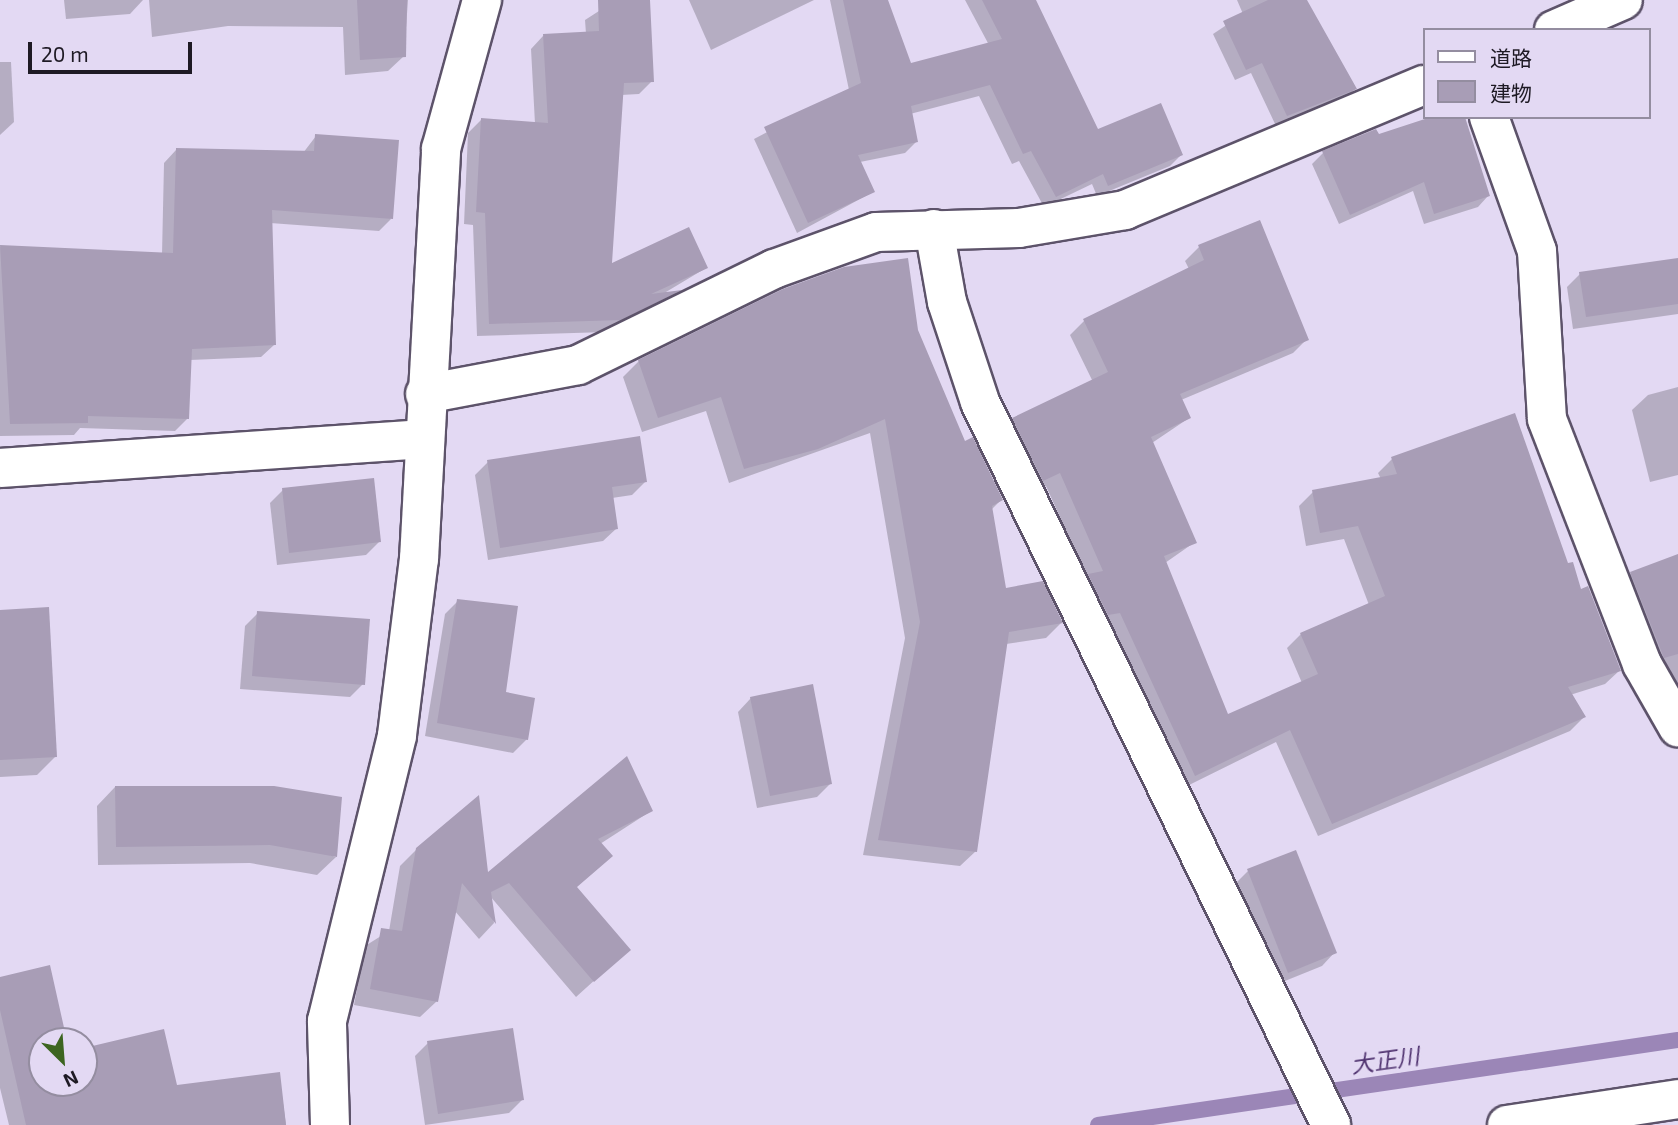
<!DOCTYPE html>
<html>
<head>
<meta charset="utf-8">
<style>
  body { margin:0 }
  #map { position:relative; width:1678px; height:1125px; overflow:hidden; background:#e3d9f3; font-family:"Exo 2","Noto Sans JP",sans-serif }
  div>[style] { position:absolute }
  .shadow>* { inset:0; background:#0003 }
  .stream>* { height:16px; margin:-8px; padding:0 8px; transform-origin:8px; border-radius:8px; background:#9b86b7 }
  .building>* { inset:0; background:#a89db6 }
  .roads { filter:drop-shadow(2px 0 #5d536a) drop-shadow(-2px 0 #5d536a) drop-shadow(0 2px #5d536a) drop-shadow(0 -2px #5d536a) }
  .minor>* { height:38px; margin:-19px; padding:0 19px; transform-origin:19px; border-radius:19px; background:#fff }
  span { translate:-50% -50%; white-space:nowrap; text-align:center; line-height:1.15; -webkit-text-stroke:5px #e3d9f3; paint-order:stroke }
  .water-label { font-size:23px; color:#4f326f; font-style:italic }
  .legend { position:absolute; left:1423px; top:28px; width:228px; height:91px; box-sizing:border-box; background:#e3d9f3; border:2px solid #948da0; margin:0; padding:9px 12px; list-style:none; font-size:21px; color:#1e1a24 }
  .legend li { display:flex; align-items:center; gap:14px; height:35px }
  .legend b { width:35px; border:2px solid #948da0 }
  .north { position:absolute; left:28px; top:1027px; width:70px; height:70px; box-sizing:border-box; background:#e3d9f3; border:2px solid #948da0; border-radius:50%; rotate:155deg; font-size:19px; font-weight:700; line-height:28px; text-align:center; color:#1e1a24 }
  .north::after { content:''; display:block; margin:auto; width:24px; height:32px; background:#3d6520; clip-path:polygon(50% 0,100% 100%,50% 72%,0 100%) }
  .scale { position:absolute; left:28px; top:42px; width:164px; height:32px; box-sizing:border-box; border:4px solid #1e1a24; border-top:0; padding-left:9px; font-size:21px; line-height:24px; white-space:nowrap; color:#1e1a24; -webkit-text-stroke:5px #e3d9f3; paint-order:stroke }
</style>
</head>
<body>
<div id="map">
  <div class="shadow">
    <div style="clip-path:polygon(64px 0,143px 0,130px 14px,66px 19px)"></div>
    <div style="clip-path:polygon(149px 0,408px 0,404px 56px,388px 71px,345px 75px,343px 27px,228px 26px,152px 37px)"></div>
    <div style="clip-path:polygon(616px 0,648px 0,652px 81px,639px 94px,621px 95px,610px 266px,706px 268px,666px 292px,677px 292px,668px 302px,607px 332px,477px 336px,473px 225px,464px 224px,468px 133px,481px 120px,535px 124px,531px 49px,543px 36px,586px 34px,585px 20px)"></div>
    <div style="clip-path:polygon(689px 0,814px 0,711px 50px)"></div>
    <div style="clip-path:polygon(830px 0,880px 0,910px 66px,989px 45px,965px 0,1034px 0,1097px 132px,1181px 155px,1170px 166px,1097px 196px,1092px 184px,1044px 207px,1019px 161px,1012px 164px,979px 96px,910px 114px,916px 142px,905px 153px,860px 162px,873px 192px,797px 233px,754px 139px,849px 90px)"></div>
    <div style="clip-path:polygon(1237px 0,1305px 0,1355px 89px,1344px 100px,1276px 126px,1251px 73px,1235px 80px,1213px 34px,1243px 14px)"></div>
    <div style="clip-path:polygon(0 62px,11px 62px,14px 122px,0 135px)"></div>
    <div style="clip-path:polygon(316px 136px,391px 219px,379px 231px,270px 223px,274px 345px,261px 357px,190px 360px,188px 418px,175px 431px,80px 428px,74px 435px,0 436px,0 247px,162px 254px,164px 163px,176px 150px,303px 153px)"></div>
    <div style="clip-path:polygon(1378px 136px,1488px 196px,1478px 207px,1424px 224px,1413px 191px,1339px 224px,1312px 164px,1323px 153px)"></div>
    <div style="clip-path:polygon(1199px 247px,1307px 339px,1293px 353px,1181px 400px,1189px 418px,1152px 443px,1195px 542px,1165px 563px,1227px 716px,1302px 683px,1287px 648px,1301px 634px,1369px 605px,1344px 539px,1306px 546px,1299px 506px,1313px 492px,1381px 479px,1378px 473px,1392px 459px,1567px 566px,1619px 671px,1605px 684px,1570px 695px,1584px 717px,1570px 731px,1318px 836px,1276px 742px,1181px 789px,1046px 486px,1029px 494px,999px 434px,1013px 420px,1093px 382px,1070px 335px,1084px 321px,1189px 269px,1185px 261px)"></div>
    <div style="clip-path:polygon(1678px 259px,1678px 314px,1573px 329px,1567px 287px,1580px 274px)"></div>
    <div style="clip-path:polygon(917px 331px,965px 443px,1001px 500px,991px 510px,1004px 590px,1061px 623px,1046px 638px,1006px 644px,976px 851px,960px 866px,863px 855px,905px 638px,870px 433px,729px 483px,706px 411px,642px 432px,623px 377px,639px 361px)"></div>
    <div style="clip-path:polygon(1678px 387px,1678px 475px,1650px 482px,1632px 410px,1648px 395px)"></div>
    <div style="clip-path:polygon(488px 462px,645px 482px,632px 495px,612px 498px,617px 528px,603px 541px,488px 560px,475px 475px)"></div>
    <div style="clip-path:polygon(283px 490px,379px 542px,366px 555px,277px 565px,270px 503px)"></div>
    <div style="clip-path:polygon(1678px 556px,1678px 698px,1615px 588px,1631px 573px)"></div>
    <div style="clip-path:polygon(458px 601px,527px 739px,513px 753px,425px 736px,445px 614px)"></div>
    <div style="clip-path:polygon(0 612px,55px 757px,37px 775px,0 777px)"></div>
    <div style="clip-path:polygon(258px 613px,363px 684px,350px 697px,240px 689px,245px 626px)"></div>
    <div style="clip-path:polygon(751px 698px,831px 783px,817px 797px,757px 808px,738px 712px)"></div>
    <div style="clip-path:polygon(115px 787px,336px 857px,317px 875px,250px 863px,98px 865px,97px 806px)"></div>
    <div style="clip-path:polygon(651px 811px,600px 844px,610px 856px,575px 888px,628px 950px,576px 997px,490px 896px,494px 923px,479px 939px,454px 910px,437px 1001px,420px 1017px,354px 1005px,365px 946px,389px 931px,400px 866px,417px 849px,487px 876px)"></div>
    <div style="clip-path:polygon(1248px 871px,1335px 952px,1322px 966px,1275px 985px,1235px 884px)"></div>
    <div style="clip-path:polygon(0 979px,66px 1041px,42px 1041px,42px 1083px,84px 1083px,84px 1050px,176px 1087px,279px 1074px,286px 1125px,9px 1125px,0 1088px)"></div>
    <div style="clip-path:polygon(428px 1043px,522px 1100px,509px 1113px,425px 1125px,415px 1056px)"></div>
  </div>
  <div class="stream">
    <div style="left:1098px;top:1125px;width:586px;rotate:-8.34deg"></div>
  </div>
  <div class="building">
    <div style="clip-path:polygon(357px 0,407px 0,406px 57px,360px 60px)"></div>
    <div style="clip-path:polygon(598px 0,650px 0,654px 82px,624px 83px,612px 263px,689px 227px,708px 268px,651px 294px,682px 290px,621px 320px,489px 324px,485px 213px,476px 212px,481px 118px,548px 123px,543px 34px,599px 31px)"></div>
    <div style="clip-path:polygon(843px 0,888px 0,911px 63px,1002px 39px,982px 0,1036px 0,1098px 129px,1161px 103px,1183px 155px,1108px 186px,1103px 174px,1056px 197px,1031px 151px,1023px 154px,990px 85px,911px 106px,918px 142px,858px 155px,875px 192px,808px 223px,764px 127px,861px 83px)"></div>
    <div style="clip-path:polygon(1268px 0,1307px 0,1357px 89px,1287px 116px,1262px 63px,1246px 70px,1223px 21px)"></div>
    <div style="clip-path:polygon(1431px 117px,1465px 117px,1490px 196px,1434px 214px,1424px 182px,1350px 215px,1322px 151px,1376px 129px,1379px 134px)"></div>
    <div style="clip-path:polygon(315px 134px,399px 140px,393px 219px,272px 210px,276px 345px,192px 349px,189px 419px,88px 416px,88px 423px,10px 424px,0 245px,173px 253px,176px 148px,314px 151px)"></div>
    <div style="clip-path:polygon(1260px 220px,1309px 340px,1180px 394px,1191px 418px,1151px 437px,1197px 543px,1164px 556px,1228px 714px,1318px 674px,1300px 633px,1385px 596px,1358px 526px,1320px 533px,1312px 490px,1397px 474px,1391px 457px,1515px 413px,1568px 563px,1573px 562px,1581px 589px,1588px 586px,1621px 671px,1568px 687px,1586px 717px,1332px 824px,1290px 730px,1195px 776px,1120px 613px,1108px 615px,1088px 574px,1103px 571px,1060px 473px,1043px 481px,1012px 418px,1108px 372px,1083px 319px,1204px 260px,1198px 245px)"></div>
    <div style="clip-path:polygon(908px 258px,918px 330px,965px 441px,973px 437px,1003px 500px,992px 506px,1006px 588px,1043px 581px,1063px 623px,1009px 632px,977px 852px,878px 840px,920px 622px,885px 419px,818px 449px,744px 469px,721px 397px,658px 418px,638px 360px,783px 289px,844px 267px)"></div>
    <div style="clip-path:polygon(1678px 258px,1678px 304px,1586px 317px,1579px 272px)"></div>
    <div style="clip-path:polygon(640px 436px,647px 482px,612px 487px,618px 529px,500px 548px,487px 460px)"></div>
    <div style="clip-path:polygon(374px 478px,381px 542px,289px 553px,282px 488px)"></div>
    <div style="clip-path:polygon(1678px 554px,1678px 654px,1664px 658px,1630px 572px)"></div>
    <div style="clip-path:polygon(457px 599px,518px 606px,506px 692px,535px 698px,528px 740px,437px 723px)"></div>
    <div style="clip-path:polygon(49px 607px,57px 757px,0 760px,0 610px)"></div>
    <div style="clip-path:polygon(257px 611px,370px 619px,365px 685px,252px 676px)"></div>
    <div style="clip-path:polygon(813px 684px,832px 784px,770px 796px,750px 697px)"></div>
    <div style="clip-path:polygon(627px 756px,653px 811px,598px 839px,613px 856px,577px 887px,631px 950px,594px 982px,509px 883px,491px 892px,496px 924px,462px 883px,438px 1002px,370px 989px,381px 928px,402px 931px,416px 848px,479px 795px,488px 872px)"></div>
    <div style="clip-path:polygon(115px 786px,274px 786px,342px 797px,337px 857px,270px 845px,116px 847px)"></div>
    <div style="clip-path:polygon(1296px 850px,1337px 953px,1288px 973px,1247px 869px)"></div>
    <div style="clip-path:polygon(50px 965px,67px 1041px,42px 1041px,42px 1083px,84px 1083px,84px 1048px,164px 1029px,177px 1085px,280px 1072px,286px 1125px,26px 1125px,0 1010px,0 977px)"></div>
    <div style="clip-path:polygon(513px 1028px,524px 1100px,438px 1114px,427px 1041px)"></div>
  </div>
  <div class="roads">
    <div class="minor">
      <div style="left:1554px;top:30px;width:75px;rotate:-23.5deg"></div>
      <div style="left:1489px;top:117px;width:142px;rotate:70.3deg"></div>
      <div style="left:1537px;top:251px;width:168px;rotate:86.6deg"></div>
      <div style="left:1547px;top:419px;width:263px;rotate:68.8deg"></div>
      <div style="left:1642px;top:664px;width:73px;rotate:60.3deg"></div>
      <div style="left:934px;top:229px;width:74px;rotate:79.9deg"></div>
      <div style="left:947px;top:302px;width:105px;rotate:71.7deg"></div>
      <div style="left:980px;top:402px;width:804px;rotate:64.1deg"></div>
      <div style="left:425px;top:394px;width:156px;rotate:-10.7deg"></div>
      <div style="left:578px;top:365px;width:218px;rotate:-26.1deg"></div>
      <div style="left:774px;top:269px;width:109px;rotate:-19.9deg"></div>
      <div style="left:876px;top:232px;width:143px;rotate:-1.6deg"></div>
      <div style="left:1019px;top:228px;width:108px;rotate:-9.6deg"></div>
      <div style="left:1125px;top:210px;width:324px;rotate:-22.7deg"></div>
      <div style="left:0;top:468px;width:425px;rotate:-3.9deg"></div>
      <div style="left:330px;top:1125px;width:104px;rotate:-91.7deg"></div>
      <div style="left:327px;top:1021px;width:294px;rotate:-76.2deg"></div>
      <div style="left:397px;top:735px;width:177px;rotate:-82.9deg"></div>
      <div style="left:419px;top:559px;width:411px;rotate:-86.9deg"></div>
      <div style="left:441px;top:149px;width:155px;rotate:-74.6deg"></div>
      <div style="left:1507px;top:1125px;width:173px;rotate:-8.6deg"></div>
    </div>
  </div>
  <div class="water-label">
    <span style="left:1385px;top:1060px;rotate:-8deg">大正川</span>
  </div>
  <ul class="legend">
  <li><b style="height:9px;background:#fff"></b>道路</li>
  <li><b style="height:19px;background:#a89db6"></b>建物</li>
  </ul>
  <div class="north">N</div>
  <div class="scale">20 m</div>
</div>
</body>
</html>
